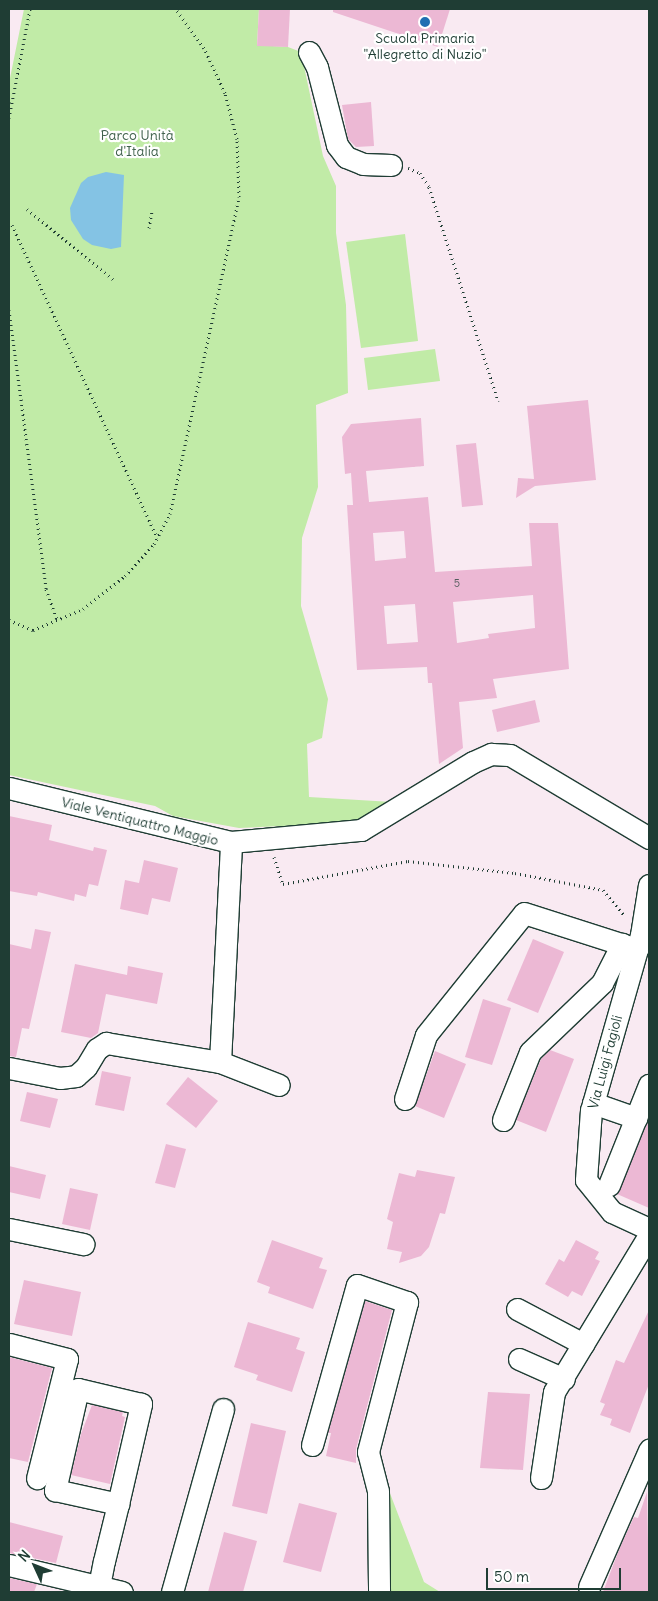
<!DOCTYPE html>
<html>
<head>
<meta charset="utf-8">
<style>
  body { margin:0 }
  #map { position:relative; width:658px; height:1601px; overflow:hidden; background:#f9eaf2; font-family:Delius,sans-serif }
  div>[style] { position:absolute }
  .green>* { inset:0; background:#c1eba7 }
  .water>* { inset:0; background:#84c3e4 }
  .building>* { inset:0; background:#ecb8d4 }
  .path>* { height:3px; margin-top:-1.5px; transform-origin:0; background:repeating-linear-gradient(90deg,#1f3d34 0 1px,transparent 0 5px) }
  .roads { filter:drop-shadow(1px 0 #1f3d34) drop-shadow(-1px 0 #1f3d34) drop-shadow(0 1px #1f3d34) drop-shadow(0 -1px #1f3d34) }
  .minor>* { height:21px; margin:-10.5px; padding:0 10.5px; transform-origin:10.5px; border-radius:10.5px; background:#fff }
  .dots>* { width:14px; height:14px; translate:-50% -50%; box-sizing:border-box; border:2px solid #fff; border-radius:50% }
  span { translate:-50% -50%; white-space:nowrap; text-align:center; line-height:1.15; -webkit-text-stroke:4.5px #fff; paint-order:stroke }
  .number-label { font-size:11px; color:#525c5c }
  .number-label span { -webkit-text-stroke-width:0 }
  .poi-label { font-size:14px; color:#1f3d34 }
  .park-label { font-size:14px; color:#3f604b }
  .street-label { font-size:14px; color:#1f3d34 }
  .frame { position:absolute; inset:0; border:10px solid #1f3d34; pointer-events:none }
  .north { position:absolute; left:10px; top:1541px; width:50px; height:50px; -webkit-text-stroke:4px #fff; paint-order:stroke; rotate:313deg; font-size:14px; font-weight:700; line-height:20px; text-align:center; color:#1f3d34 }
  .north::after { content:''; display:block; margin:auto; width:18px; height:22px; background:#1f3d34; clip-path:polygon(50% 0,100% 100%,50% 72%,0 100%) }
  .scale { position:absolute; left:486px; top:1568px; width:135px; height:22px; box-sizing:border-box; border:2px solid #1f3d34; border-top:0; padding-left:6px; font-size:15px; line-height:18px; white-space:nowrap; color:#1f3d34; -webkit-text-stroke:4px #fff; paint-order:stroke }
</style>
</head>
<body>
<div id="map">
  <div class="green">
    <div style="clip-path:polygon(24px 9px,259px 9px,257px 45px,288px 47px,301px 52px,323px 156px,336px 186px,336px 233px,346px 305px,348px 393px,316px 405px,318px 487px,302px 538px,301px 606px,328px 699px,322px 738px,307px 744px,309px 797px,392px 802px,350px 823px,239px 828px,173px 816px,155px 806px,9px 775px,9px 83px)"></div>
    <div style="clip-path:polygon(405px 234px,418px 341px,361px 348px,346px 242px)"></div>
    <div style="clip-path:polygon(435px 349px,440px 381px,368px 390px,364px 358px)"></div>
    <div style="clip-path:polygon(378px 1462px,424px 1582px,440px 1592px,387px 1592px)"></div>
  </div>
  <div class="water">
    <div style="clip-path:polygon(106px 172px,124px 175px,121px 247px,111px 249px,92px 245px,83px 239px,71px 220px,70px 208px,81px 183px,88px 177px)"></div>
  </div>
  <div class="building">
    <div style="clip-path:polygon(259px 9px,290px 9px,288px 47px,257px 46px)"></div>
    <div style="clip-path:polygon(333px 9px,450px 9px,438px 47px,333px 12px)"></div>
    <div style="clip-path:polygon(371px 102px,374px 146px,356px 147px,348px 139px,342px 105px)"></div>
    <div style="clip-path:polygon(588px 400px,596px 480px,535px 486px,516px 498px,518px 478px,534px 479px,527px 406px)"></div>
    <div style="clip-path:polygon(evenodd,421px 418px,424px 466px,366px 471px,369px 502px,428px 497px,435px 572px,532px 566px,529px 523px,558px 523px,569px 669px,493px 679px,497px 698px,459px 702px,463px 748px,439px 764px,432px 683px,428px 683px,427px 667px,357px 670px,347px 505px,353px 505px,351px 473px,345px 474px,342px 437px,351px 424px,421px 418px,404px 531px,406px 558px,375px 561px,373px 533px,404px 531px,421px 418px,533px 595px,535px 628px,488px 634px,489px 638px,457px 643px,453px 602px,533px 595px,421px 418px,415px 604px,418px 642px,387px 644px,384px 606px,415px 604px)"></div>
    <div style="clip-path:polygon(476px 443px,483px 505px,462px 507px,456px 445px)"></div>
    <div style="clip-path:polygon(535px 700px,540px 722px,497px 732px,492px 710px)"></div>
    <div style="clip-path:polygon(9px 816px,52px 825px,49px 840px,93px 851px,94px 847px,107px 850px,98px 886px,89px 884px,86px 897px,75px 894px,74px 901px,38px 892px,37px 896px,9px 891px)"></div>
    <div style="clip-path:polygon(144px 860px,178px 868px,170px 902px,152px 898px,148px 915px,120px 909px,125px 880px,139px 883px)"></div>
    <div style="clip-path:polygon(35px 929px,51px 932px,29px 1029px,22px 1028px,16px 1057px,9px 1056px,9px 944px,31px 949px)"></div>
    <div style="clip-path:polygon(533px 939px,564px 952px,538px 1013px,507px 1000px)"></div>
    <div style="clip-path:polygon(75px 964px,127px 975px,128px 966px,163px 973px,157px 1004px,106px 994px,98px 1033px,91px 1038px,61px 1032px)"></div>
    <div style="clip-path:polygon(483px 999px,511px 1008px,492px 1065px,465px 1057px)"></div>
    <div style="clip-path:polygon(550px 1050px,574px 1059px,546px 1132px,516px 1120px,541px 1059px)"></div>
    <div style="clip-path:polygon(435px 1051px,466px 1064px,444px 1118px,415px 1106px)"></div>
    <div style="clip-path:polygon(102px 1071px,131px 1077px,124px 1111px,95px 1105px)"></div>
    <div style="clip-path:polygon(188px 1077px,218px 1101px,196px 1128px,166px 1104px)"></div>
    <div style="clip-path:polygon(27px 1092px,58px 1099px,50px 1128px,20px 1121px)"></div>
    <div style="clip-path:polygon(649px 1119px,649px 1208px,617px 1194px)"></div>
    <div style="clip-path:polygon(166px 1144px,186px 1149px,175px 1188px,155px 1183px)"></div>
    <div style="clip-path:polygon(9px 1166px,46px 1175px,40px 1199px,9px 1192px)"></div>
    <div style="clip-path:polygon(417px 1170px,455px 1177px,445px 1214px,440px 1213px,429px 1247px,421px 1256px,399px 1263px,402px 1252px,387px 1249px,393px 1222px,387px 1219px,399px 1173px,415px 1177px)"></div>
    <div style="clip-path:polygon(70px 1188px,98px 1194px,90px 1230px,62px 1224px)"></div>
    <div style="clip-path:polygon(272px 1240px,323px 1258px,319px 1268px,327px 1270px,313px 1309px,268px 1293px,270px 1287px,257px 1282px)"></div>
    <div style="clip-path:polygon(576px 1240px,599px 1252px,595px 1259px,600px 1261px,582px 1296px,572px 1291px,568px 1297px,545px 1284px,559px 1259px,564px 1262px)"></div>
    <div style="clip-path:polygon(24px 1280px,81px 1292px,72px 1336px,14px 1324px)"></div>
    <div style="clip-path:polygon(365px 1301px,392px 1310px,356px 1449px,356px 1463px,326px 1456px,331px 1433px,328px 1433px)"></div>
    <div style="clip-path:polygon(649px 1310px,649px 1384px,630px 1433px,610px 1425px,612px 1419px,600px 1415px,605px 1404px,600px 1402px,616px 1360px,624px 1363px)"></div>
    <div style="clip-path:polygon(248px 1322px,300px 1338px,296px 1349px,305px 1352px,292px 1392px,256px 1380px,258px 1375px,234px 1367px)"></div>
    <div style="clip-path:polygon(9px 1357px,52px 1368px,28px 1462px,9px 1458px)"></div>
    <div style="clip-path:polygon(488px 1392px,530px 1394px,523px 1470px,480px 1468px)"></div>
    <div style="clip-path:polygon(92px 1405px,123px 1412px,122px 1416px,125px 1417px,110px 1484px,71px 1475px,81px 1434px)"></div>
    <div style="clip-path:polygon(251px 1423px,286px 1431px,267px 1514px,232px 1506px)"></div>
    <div style="clip-path:polygon(647px 1492px,649px 1592px,603px 1592px,620px 1547px,634px 1517px,638px 1518px)"></div>
    <div style="clip-path:polygon(299px 1503px,337px 1513px,321px 1572px,283px 1562px)"></div>
    <div style="clip-path:polygon(9px 1522px,63px 1536px,56px 1563px,9px 1553px)"></div>
    <div style="clip-path:polygon(224px 1532px,257px 1541px,243px 1592px,208px 1592px)"></div>
    <div style="clip-path:polygon(9px 1578px,37px 1584px,34px 1592px,9px 1592px)"></div>
  </div>
  <div class="path">
    <div style="left:9px;top:118px;width:111px;rotate:-79.1deg"></div>
    <div style="left:408px;top:168px;width:13px;rotate:23deg"></div>
    <div style="left:420px;top:173px;width:17px;rotate:57deg"></div>
    <div style="left:429px;top:187px;width:225px;rotate:72.1deg"></div>
    <div style="left:27px;top:209px;width:114px;rotate:39.3deg"></div>
    <div style="left:12px;top:225px;width:345px;rotate:65.1deg"></div>
    <div style="left:149px;top:228px;width:17px;rotate:-80deg"></div>
    <div style="left:9px;top:310px;width:281px;rotate:82.4deg"></div>
    <div style="left:46px;top:589px;width:33px;rotate:70deg"></div>
    <div style="left:9px;top:620px;width:26px;rotate:23deg"></div>
    <div style="left:33px;top:630px;width:54px;rotate:-22.8deg"></div>
    <div style="left:83px;top:609px;width:53px;rotate:-38.2deg"></div>
    <div style="left:125px;top:576px;width:43px;rotate:-47.8deg"></div>
    <div style="left:154px;top:544px;width:34px;rotate:-62deg"></div>
    <div style="left:170px;top:514px;width:324px;rotate:-77.7deg"></div>
    <div style="left:239px;top:197px;width:58px;rotate:-92deg"></div>
    <div style="left:237px;top:139px;width:48px;rotate:-104.6deg"></div>
    <div style="left:225px;top:93px;width:50px;rotate:-115deg"></div>
    <div style="left:204px;top:48px;width:48px;rotate:-125.7deg"></div>
    <div style="left:274px;top:857px;width:28px;rotate:72deg"></div>
    <div style="left:283px;top:884px;width:127px;rotate:-10.4deg"></div>
    <div style="left:408px;top:861px;width:108px;rotate:6.4deg"></div>
    <div style="left:515px;top:873px;width:90px;rotate:10.9deg"></div>
    <div style="left:603px;top:890px;width:33px;rotate:50deg"></div>
  </div>
  <div class="roads">
    <div class="minor">
      <div style="left:309px;top:52px;width:17px;rotate:62deg"></div>
      <div style="left:317px;top:67px;width:81px;rotate:75.6deg"></div>
      <div style="left:337px;top:145px;width:15px;rotate:53deg"></div>
      <div style="left:346px;top:157px;width:18px;rotate:22deg"></div>
      <div style="left:363px;top:164px;width:28px;rotate:2deg"></div>
      <div style="left:9px;top:788px;width:228px;rotate:13.7deg"></div>
      <div style="left:231px;top:842px;width:131px;rotate:-5.3deg"></div>
      <div style="left:361px;top:830px;width:131px;rotate:-31.3deg"></div>
      <div style="left:473px;top:762px;width:20px;rotate:-24deg"></div>
      <div style="left:491px;top:754px;width:19px;rotate:3deg"></div>
      <div style="left:510px;top:755px;width:162px;rotate:30.8deg"></div>
      <div style="left:649px;top:885px;width:51px;rotate:99.1deg"></div>
      <div style="left:641px;top:935px;width:182px;rotate:105.9deg"></div>
      <div style="left:591px;top:1110px;width:70px;rotate:94.1deg"></div>
      <div style="left:586px;top:1180px;width:41px;rotate:50.9deg"></div>
      <div style="left:612px;top:1212px;width:41px;rotate:24.7deg"></div>
      <div style="left:220px;top:1062px;width:220px;rotate:-87.1deg"></div>
      <div style="left:9px;top:1068px;width:52px;rotate:11.1deg"></div>
      <div style="left:60px;top:1078px;width:16px;rotate:-7deg"></div>
      <div style="left:76px;top:1076px;width:13px;rotate:-42deg"></div>
      <div style="left:86px;top:1067px;width:21px;rotate:-59deg"></div>
      <div style="left:97px;top:1049px;width:11px;rotate:-34deg"></div>
      <div style="left:106px;top:1043px;width:116px;rotate:9.5deg"></div>
      <div style="left:220px;top:1062px;width:63px;rotate:21.3deg"></div>
      <div style="left:405px;top:1099px;width:67px;rotate:-71.8deg"></div>
      <div style="left:426px;top:1035px;width:156px;rotate:-51.2deg"></div>
      <div style="left:524px;top:913px;width:119px;rotate:17.7deg"></div>
      <div style="left:593px;top:1103px;width:46px;rotate:19.2deg"></div>
      <div style="left:503px;top:1120px;width:73px;rotate:-68.3deg"></div>
      <div style="left:530px;top:1052px;width:100px;rotate:-43.8deg"></div>
      <div style="left:602px;top:983px;width:44px;rotate:-62.9deg"></div>
      <div style="left:609px;top:1185px;width:108px;rotate:-68.2deg"></div>
      <div style="left:9px;top:1229px;width:76px;rotate:11.5deg"></div>
      <div style="left:517px;top:1309px;width:75px;rotate:27.9deg"></div>
      <div style="left:9px;top:1344px;width:60px;rotate:14.5deg"></div>
      <div style="left:67px;top:1359px;width:123px;rotate:104.1deg"></div>
      <div style="left:519px;top:1359px;width:49px;rotate:24deg"></div>
      <div style="left:312px;top:1445px;width:166px;rotate:-74.3deg"></div>
      <div style="left:357px;top:1285px;width:53px;rotate:18.8deg"></div>
      <div style="left:407px;top:1302px;width:155px;rotate:104.6deg"></div>
      <div style="left:368px;top:1452px;width:40px;rotate:75.6deg"></div>
      <div style="left:378px;top:1491px;width:101px;rotate:89.4deg"></div>
      <div style="left:541px;top:1478px;width:87px;rotate:-81.4deg"></div>
      <div style="left:554px;top:1392px;width:184px;rotate:-58.8deg"></div>
      <div style="left:9px;top:1565px;width:116px;rotate:13.4deg"></div>
      <div style="left:99px;top:1586px;width:25px;rotate:-79deg"></div>
      <div style="left:104px;top:1561px;width:59px;rotate:-76.2deg"></div>
      <div style="left:118px;top:1504px;width:103px;rotate:-77deg"></div>
      <div style="left:141px;top:1404px;width:65px;rotate:-166.6deg"></div>
      <div style="left:78px;top:1389px;width:104px;rotate:102.8deg"></div>
      <div style="left:55px;top:1490px;width:65px;rotate:12.5deg"></div>
      <div style="left:589px;top:1587px;width:150px;rotate:-66.3deg"></div>
      <div style="left:172px;top:1592px;width:190px;rotate:-74.4deg"></div>
    </div>
  </div>
  <div class="dots">
    <div style="left:425px;top:22px;background:#1f6fb2"></div>
  </div>
  <div class="number-label">
    <span style="left:457px;top:583px">5</span>
  </div>
  <div class="poi-label">
    <span style="left:425px;top:46px">Scuola Primaria<br>"Allegretto di Nuzio"</span>
  </div>
  <div class="park-label">
    <span style="left:137px;top:143px">Parco Unità<br>d'Italia</span>
  </div>
  <div class="street-label">
    <span style="left:140px;top:821px;rotate:14deg">Viale Ventiquattro Maggio</span>
    <span style="left:605px;top:1062px;rotate:-75deg">Via Luigi Fagioli</span>
  </div>
  <div class="frame"></div>
  <div class="north">N</div>
  <div class="scale">50 m</div>
</div>
</body>
</html>
